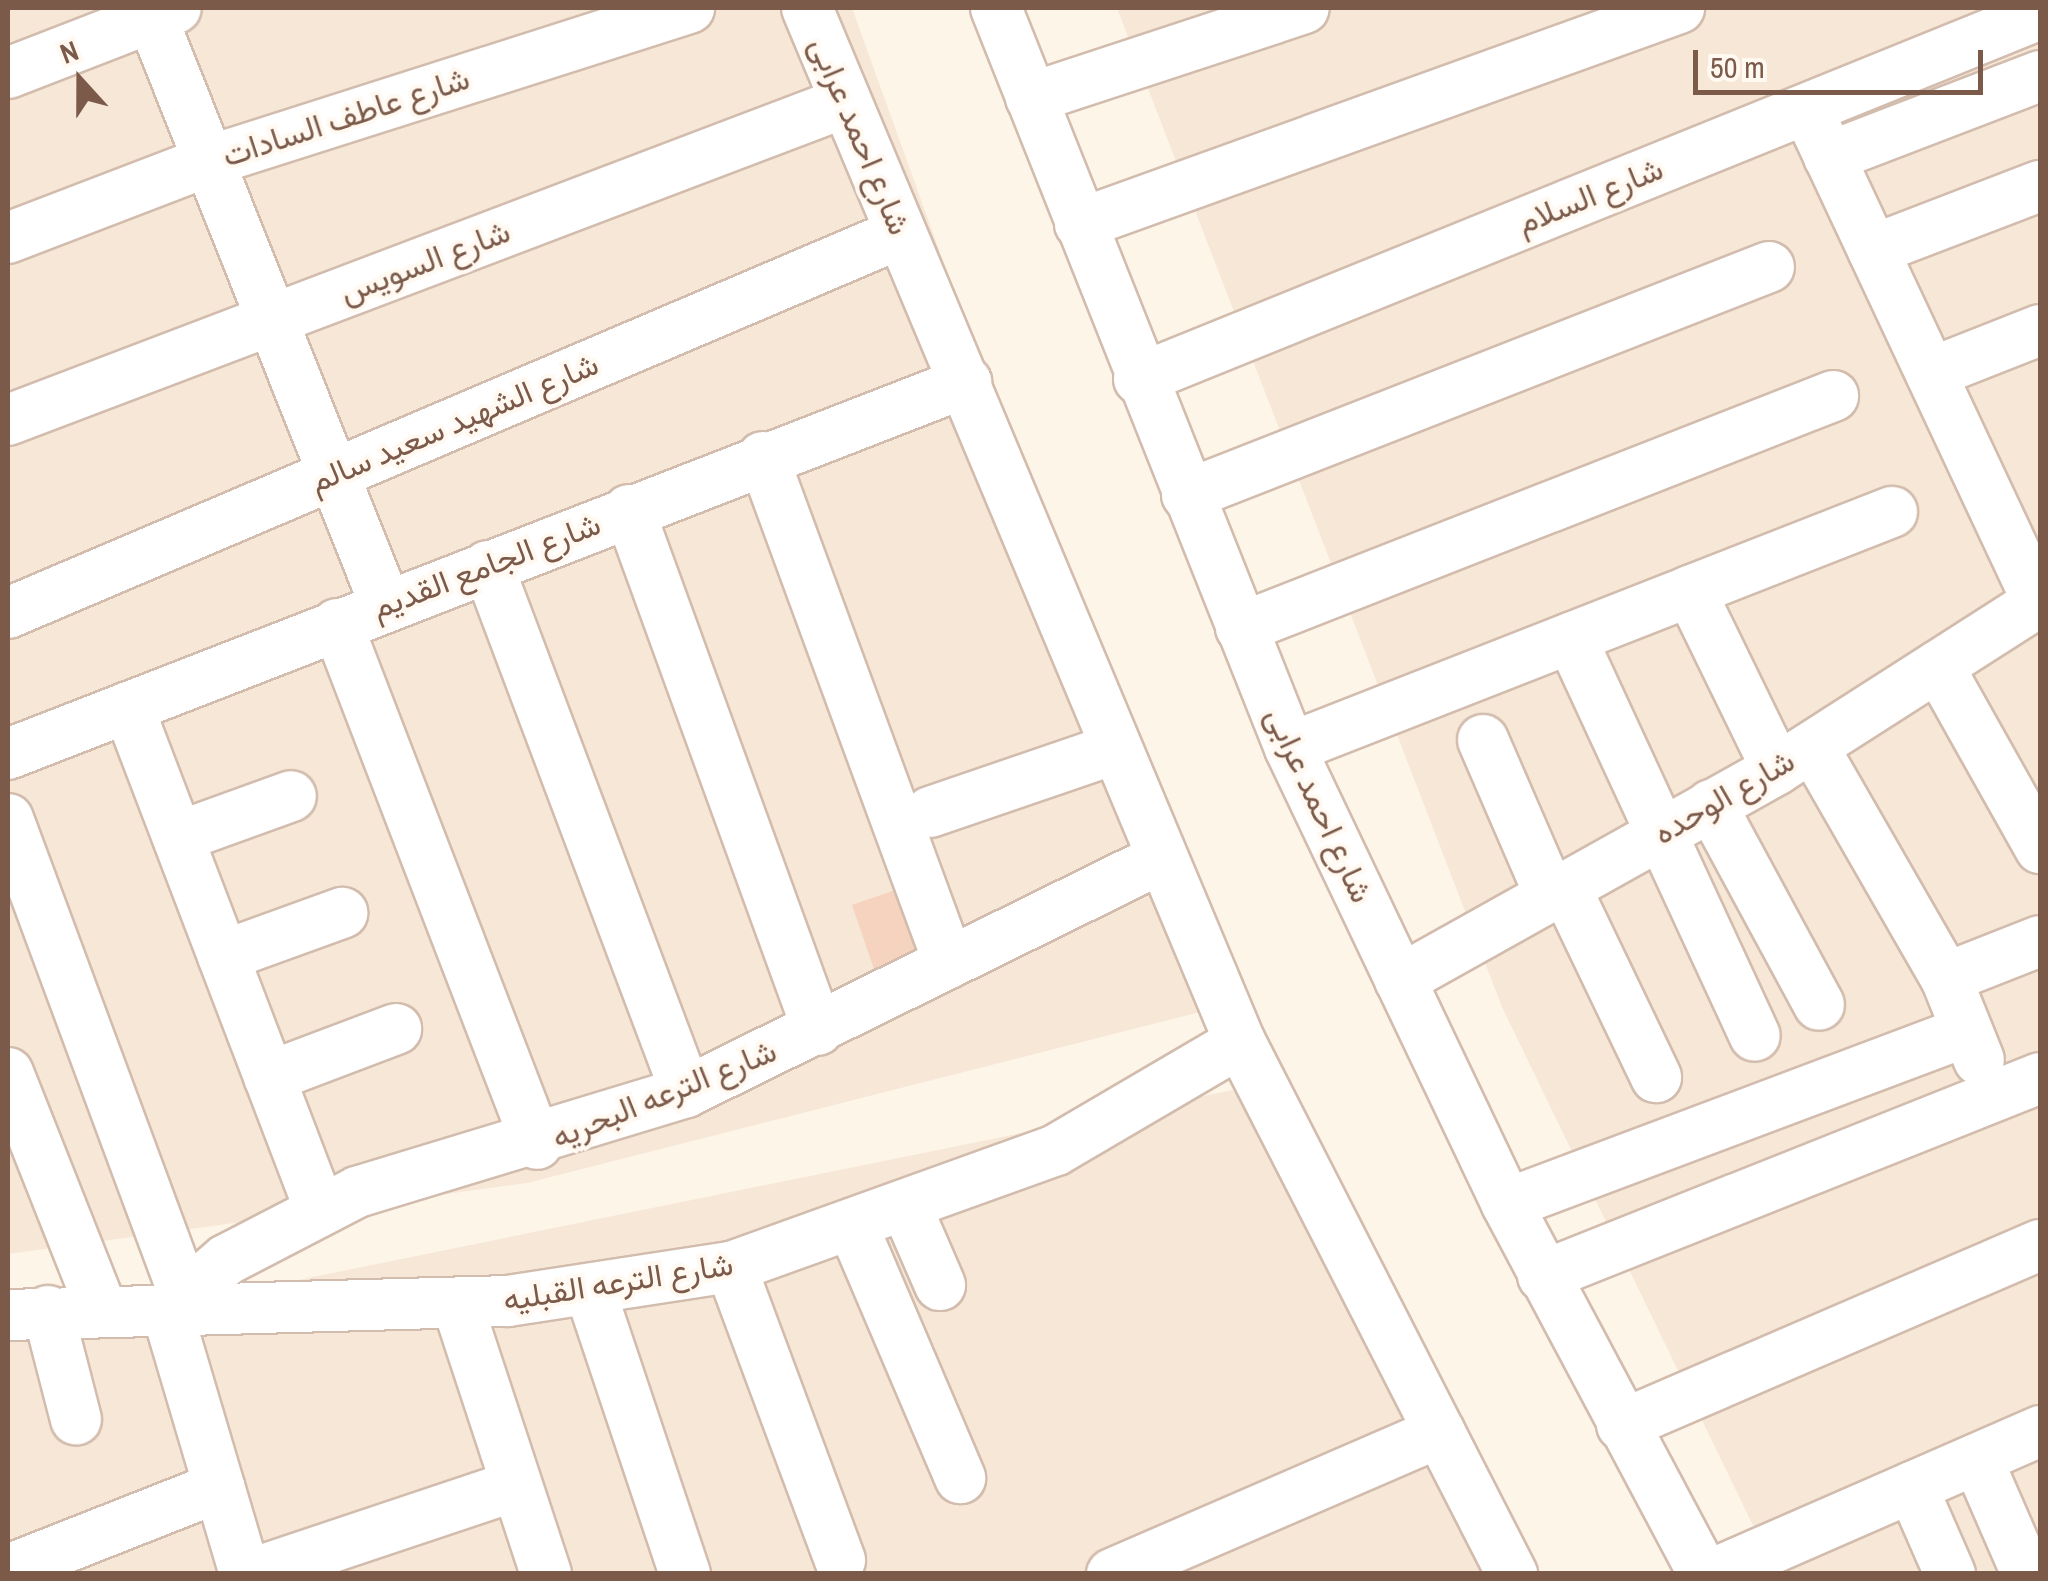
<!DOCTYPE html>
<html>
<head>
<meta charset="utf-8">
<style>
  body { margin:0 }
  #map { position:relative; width:2048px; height:1581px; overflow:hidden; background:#fef5e9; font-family:"Archivo Narrow",Vazirmatn,sans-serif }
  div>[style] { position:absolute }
  .residential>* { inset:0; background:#f6e7d7 }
  .building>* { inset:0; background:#f5d3bf }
  .roads { filter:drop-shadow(2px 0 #d2bcad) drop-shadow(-2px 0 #d2bcad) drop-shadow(0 2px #d2bcad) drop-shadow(0 -2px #d2bcad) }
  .minor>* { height:50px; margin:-25px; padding:0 25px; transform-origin:25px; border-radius:25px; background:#fff }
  span { translate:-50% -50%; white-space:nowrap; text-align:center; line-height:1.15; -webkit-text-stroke:8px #fff9f1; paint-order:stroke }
  .street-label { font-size:32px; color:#7b5a4a }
  .frame { position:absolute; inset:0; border:10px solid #7b5a4a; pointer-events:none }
  .north { position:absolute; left:30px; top:30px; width:100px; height:100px; -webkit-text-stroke:8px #fff9f1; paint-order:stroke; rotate:339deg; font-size:28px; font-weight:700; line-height:40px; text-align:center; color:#7b5a4a }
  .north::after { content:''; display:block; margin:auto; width:35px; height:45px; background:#7b5a4a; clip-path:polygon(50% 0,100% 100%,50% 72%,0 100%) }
  .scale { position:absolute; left:1693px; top:50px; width:290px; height:45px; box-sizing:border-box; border:5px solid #7b5a4a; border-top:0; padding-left:12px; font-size:30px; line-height:35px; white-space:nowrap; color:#7b5a4a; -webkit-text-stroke:8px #fff9f1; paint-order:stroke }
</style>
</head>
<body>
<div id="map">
  <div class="residential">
    <div style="clip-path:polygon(8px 8px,852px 8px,1212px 1009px,527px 1183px,8px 1254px)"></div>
    <div style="clip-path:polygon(1117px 8px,2040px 8px,2040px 1573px,1776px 1573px,1502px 1007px)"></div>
    <div style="clip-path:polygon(1233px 1090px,1512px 1573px,8px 1574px,8px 1339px)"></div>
  </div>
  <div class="building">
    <div style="clip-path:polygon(907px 886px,930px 953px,875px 972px,852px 905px)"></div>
  </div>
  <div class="roads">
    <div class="minor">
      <div style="left:148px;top:8px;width:644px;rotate:68.3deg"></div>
      <div style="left:807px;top:8px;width:1121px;rotate:67.28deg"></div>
      <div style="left:1240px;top:1042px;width:598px;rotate:62.92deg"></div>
      <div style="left:996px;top:8px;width:796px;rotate:68.33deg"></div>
      <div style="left:1290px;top:748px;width:505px;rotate:64.55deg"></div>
      <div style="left:1507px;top:1204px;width:419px;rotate:62deg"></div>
      <div style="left:8px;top:73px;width:180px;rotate:-21.2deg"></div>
      <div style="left:1031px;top:98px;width:287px;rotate:-18.2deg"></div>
      <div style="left:1807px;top:109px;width:544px;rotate:64.89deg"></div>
      <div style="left:1829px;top:157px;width:226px;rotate:-21deg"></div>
      <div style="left:1080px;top:224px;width:637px;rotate:-19.83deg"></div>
      <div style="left:8px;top:238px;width:215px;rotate:-21deg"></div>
      <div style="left:209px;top:161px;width:504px;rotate:-17.68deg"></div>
      <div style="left:1873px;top:250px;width:179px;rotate:-21deg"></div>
      <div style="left:1931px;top:373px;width:117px;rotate:-21.5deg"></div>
      <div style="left:1139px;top:379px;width:972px;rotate:-22.05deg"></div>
      <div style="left:8px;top:420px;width:893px;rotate:-20.79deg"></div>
      <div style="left:763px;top:457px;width:539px;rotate:69.82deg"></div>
      <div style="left:1187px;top:495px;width:625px;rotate:-21.39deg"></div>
      <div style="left:629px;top:510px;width:553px;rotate:70.03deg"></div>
      <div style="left:488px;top:566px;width:562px;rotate:69.37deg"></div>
      <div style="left:8px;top:613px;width:970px;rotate:-23.05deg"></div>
      <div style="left:337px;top:624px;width:557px;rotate:68.96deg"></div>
      <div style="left:1241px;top:628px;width:636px;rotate:-21.4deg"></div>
      <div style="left:1571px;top:638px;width:438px;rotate:65.2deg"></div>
      <div style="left:1938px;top:666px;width:209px;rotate:60.7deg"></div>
      <div style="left:128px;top:707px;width:535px;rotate:69.09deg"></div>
      <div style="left:1483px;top:740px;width:169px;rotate:66.6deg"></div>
      <div style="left:1813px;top:747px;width:267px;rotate:60.1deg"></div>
      <div style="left:1946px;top:978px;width:88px;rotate:68.1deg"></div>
      <div style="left:1290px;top:748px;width:430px;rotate:-21.4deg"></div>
      <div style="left:8px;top:754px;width:1028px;rotate:-21.22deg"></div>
      <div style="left:1777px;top:769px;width:198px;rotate:-116deg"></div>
      <div style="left:1690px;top:591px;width:217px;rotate:-21.4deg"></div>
      <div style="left:1711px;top:805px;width:227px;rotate:61.6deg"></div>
      <div style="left:930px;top:812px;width:191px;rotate:-18.9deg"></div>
      <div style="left:8px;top:819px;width:507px;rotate:69.67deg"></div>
      <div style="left:178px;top:837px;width:120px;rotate:-19.9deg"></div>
      <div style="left:1565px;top:887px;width:211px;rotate:64.4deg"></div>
      <div style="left:223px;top:956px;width:127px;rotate:-19.9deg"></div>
      <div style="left:1946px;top:978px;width:101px;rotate:-21.5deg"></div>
      <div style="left:1400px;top:980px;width:432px;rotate:-29.2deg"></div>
      <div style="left:1777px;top:769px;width:312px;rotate:-32.6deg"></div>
      <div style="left:8px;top:1073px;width:255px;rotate:68.4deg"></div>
      <div style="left:269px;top:1077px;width:136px;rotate:-20.7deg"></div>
      <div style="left:1507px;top:1204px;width:491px;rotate:-20.6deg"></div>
      <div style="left:907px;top:1209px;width:83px;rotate:66.5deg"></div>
      <div style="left:854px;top:1229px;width:271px;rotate:66.9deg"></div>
      <div style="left:731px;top:1267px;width:313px;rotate:69.6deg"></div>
      <div style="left:1543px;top:1276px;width:535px;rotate:-21.72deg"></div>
      <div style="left:591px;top:1293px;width:296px;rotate:71.5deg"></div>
      <div style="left:457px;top:1303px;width:285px;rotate:71.8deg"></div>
      <div style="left:48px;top:1311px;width:112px;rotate:75.5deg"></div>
      <div style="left:8px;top:1315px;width:500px;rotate:-1.6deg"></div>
      <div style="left:508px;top:1301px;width:226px;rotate:-8.7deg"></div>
      <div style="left:731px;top:1267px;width:345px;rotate:-19.8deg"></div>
      <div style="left:1056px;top:1150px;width:213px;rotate:-30.4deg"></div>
      <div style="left:1622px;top:1425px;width:455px;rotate:-23.3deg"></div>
      <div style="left:1977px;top:1459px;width:125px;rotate:66.5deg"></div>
      <div style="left:1912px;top:1487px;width:95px;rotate:66.4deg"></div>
      <div style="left:8px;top:1570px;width:227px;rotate:-21.5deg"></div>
      <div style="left:245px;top:1574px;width:274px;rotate:-106.5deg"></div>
      <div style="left:167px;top:1311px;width:78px;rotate:-40.8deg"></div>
      <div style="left:226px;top:1260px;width:148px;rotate:-27.4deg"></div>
      <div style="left:357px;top:1192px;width:344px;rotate:-16.9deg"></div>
      <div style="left:686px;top:1092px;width:528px;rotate:-26.18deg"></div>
      <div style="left:251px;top:1574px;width:280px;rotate:-18.5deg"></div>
      <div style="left:1112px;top:1574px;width:357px;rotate:-23.4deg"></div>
      <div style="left:1713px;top:1574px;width:357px;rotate:-23.6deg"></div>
    </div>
  </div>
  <div class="street-label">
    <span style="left:346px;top:117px;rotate:-18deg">شارع عاطف السادات</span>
    <span style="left:860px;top:136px;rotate:67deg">شارع احمد عرابى</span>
    <span style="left:1590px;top:196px;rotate:-22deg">شارع السلام</span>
    <span style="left:425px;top:262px;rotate:-21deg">شارع السويس</span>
    <span style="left:454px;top:423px;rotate:-23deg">شارع الشهيد سعيد سالم</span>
    <span style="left:486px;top:566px;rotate:-21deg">شارع الجامع القديم</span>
    <span style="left:1724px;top:797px;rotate:-30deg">شارع الوحده</span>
    <span style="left:1319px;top:805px;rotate:65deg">شارع احمد عرابى</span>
    <span style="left:664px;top:1094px;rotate:-22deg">شارع الترعه البحريه</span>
    <span style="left:618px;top:1282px;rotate:-9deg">شارع الترعه القبليه</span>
  </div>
  <div class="frame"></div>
  <div class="north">N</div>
  <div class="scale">50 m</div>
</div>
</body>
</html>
